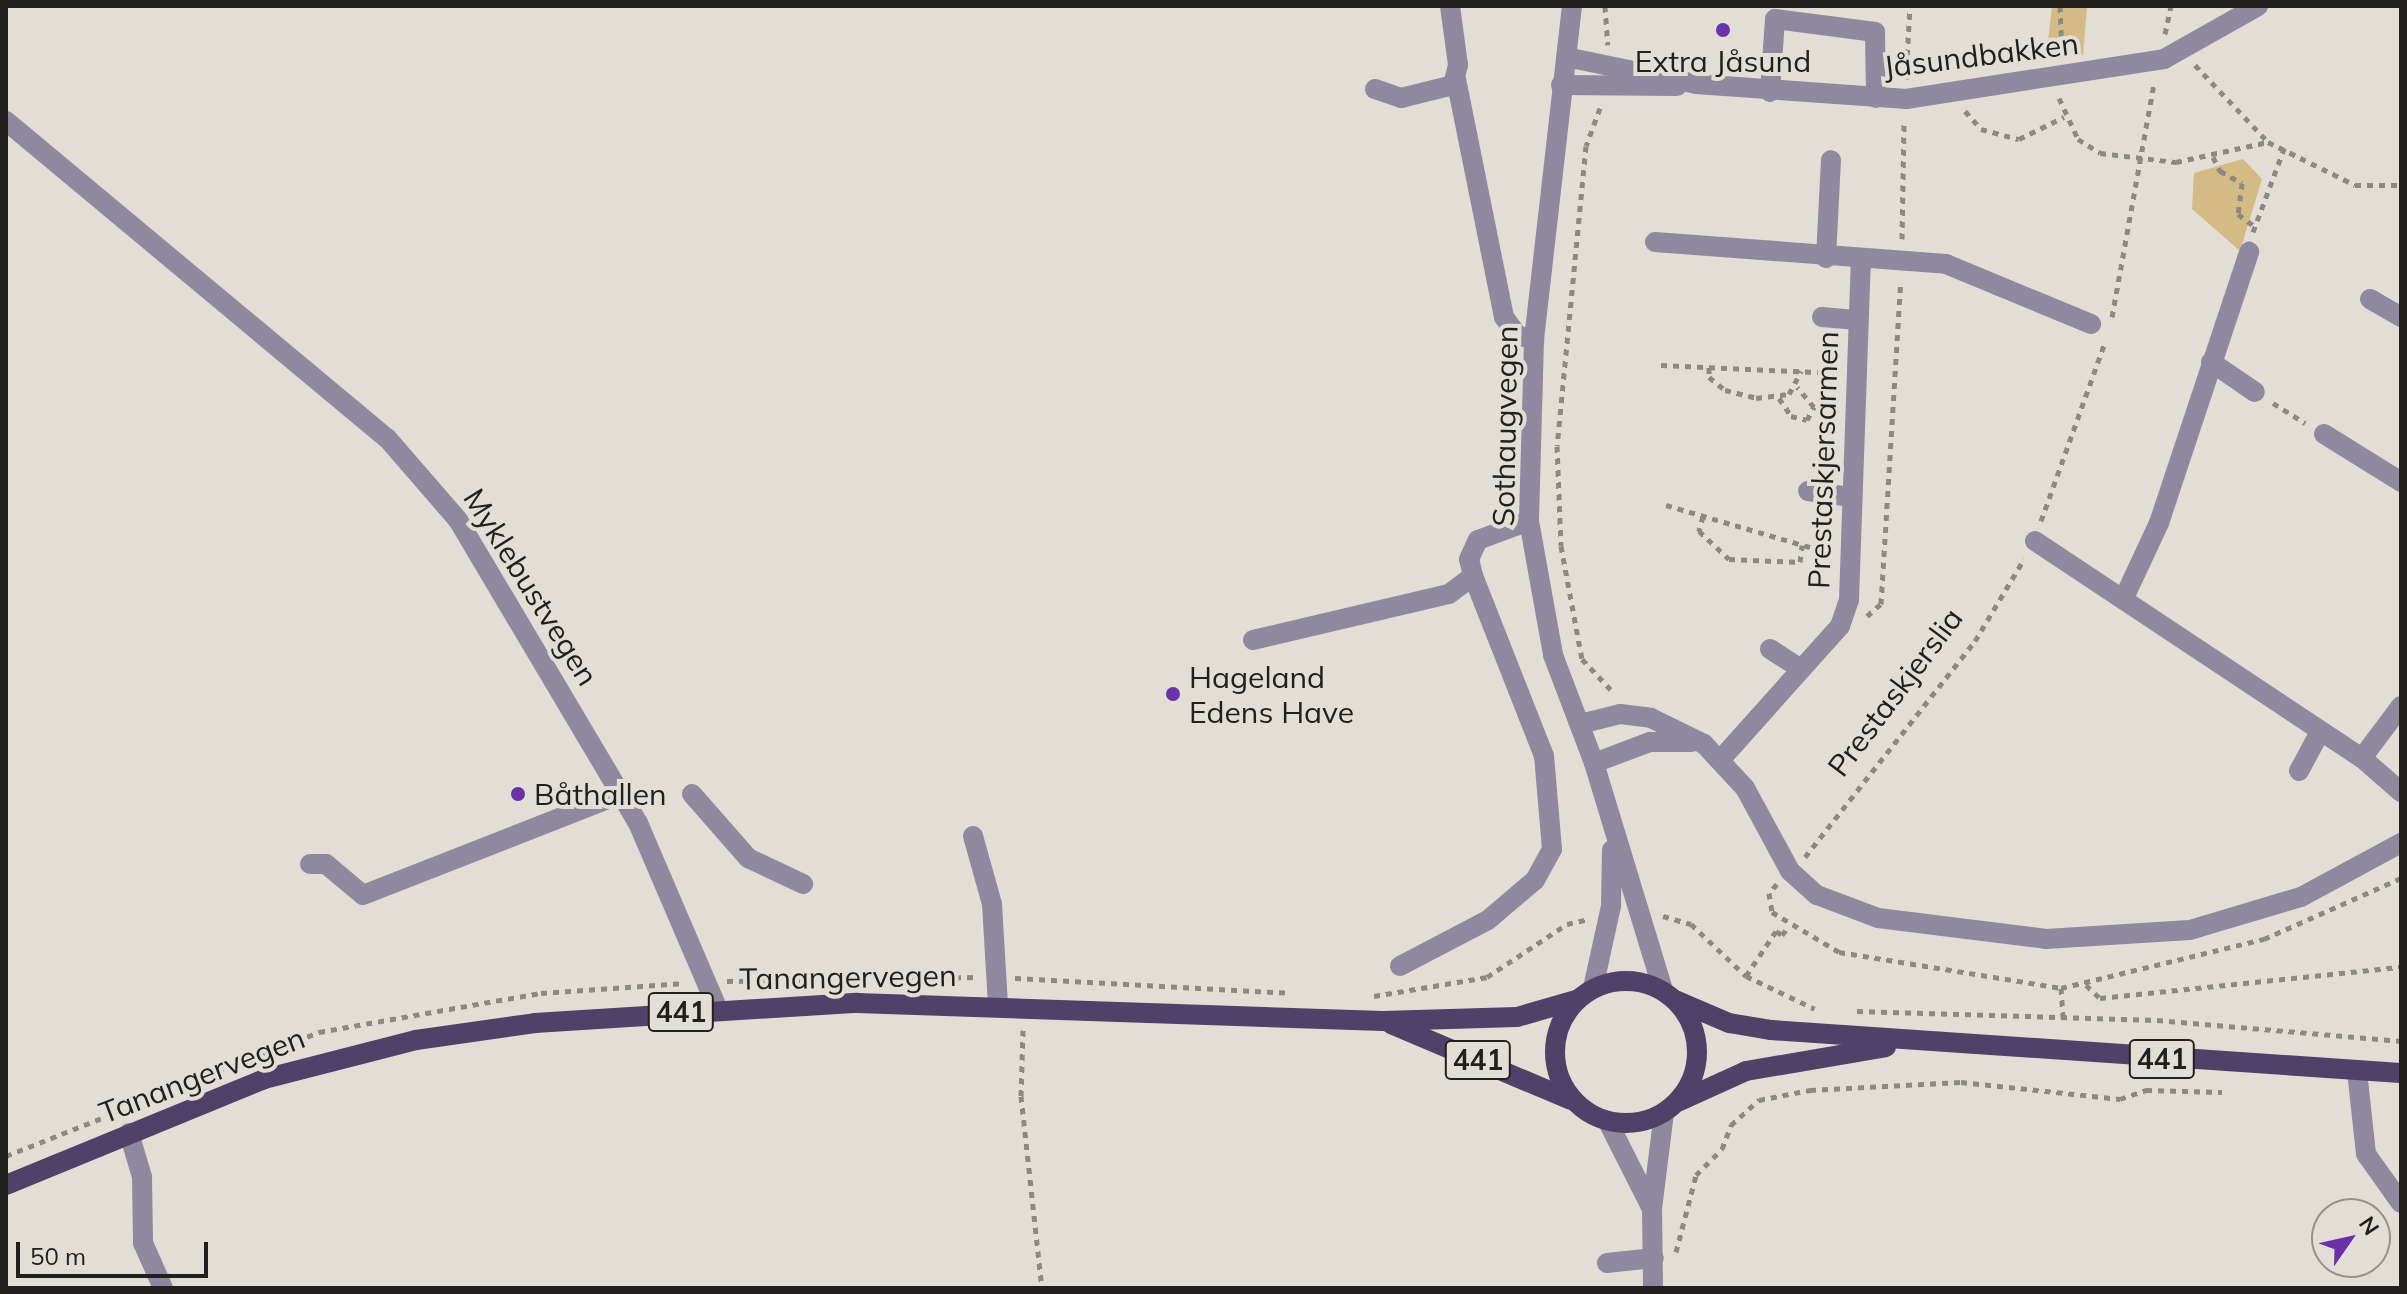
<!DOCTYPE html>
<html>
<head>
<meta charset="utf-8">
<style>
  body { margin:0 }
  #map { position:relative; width:2407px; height:1294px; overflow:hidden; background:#e2ded6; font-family:Mulish,sans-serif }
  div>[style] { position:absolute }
  .green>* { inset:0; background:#d4ba84 }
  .path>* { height:5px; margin-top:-2.5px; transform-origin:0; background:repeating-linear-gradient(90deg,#8c8983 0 6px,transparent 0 12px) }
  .minor>* { height:20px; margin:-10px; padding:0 10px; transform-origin:10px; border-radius:10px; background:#90889f }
  .major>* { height:20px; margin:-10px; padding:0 10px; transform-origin:10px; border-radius:10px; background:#504168 }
  .major>.ring { margin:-10px; padding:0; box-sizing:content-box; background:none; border:20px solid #504168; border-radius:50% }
  .dots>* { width:22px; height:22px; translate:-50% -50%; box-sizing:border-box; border:4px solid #e2ded6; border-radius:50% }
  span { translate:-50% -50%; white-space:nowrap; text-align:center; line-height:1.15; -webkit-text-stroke:8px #e2ded6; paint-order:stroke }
  .shield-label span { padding:2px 6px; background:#e2ded6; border:2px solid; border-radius:6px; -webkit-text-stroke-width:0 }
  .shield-label { font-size:28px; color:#22201d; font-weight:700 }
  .street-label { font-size:30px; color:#22201d }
  .poi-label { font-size:30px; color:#22201d }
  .left { translate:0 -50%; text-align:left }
  .frame { position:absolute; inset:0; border:8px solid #22201d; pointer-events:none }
  .north { position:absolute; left:2311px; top:1198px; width:80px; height:80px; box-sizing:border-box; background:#e2ded6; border:2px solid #95928c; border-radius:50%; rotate:56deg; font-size:22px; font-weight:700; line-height:32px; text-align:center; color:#22201d }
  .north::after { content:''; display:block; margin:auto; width:28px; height:36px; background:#6a31a8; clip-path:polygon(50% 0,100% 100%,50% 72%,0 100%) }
  .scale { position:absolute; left:16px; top:1242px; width:192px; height:36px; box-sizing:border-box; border:4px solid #22201d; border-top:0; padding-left:10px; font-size:24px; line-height:28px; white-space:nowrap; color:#22201d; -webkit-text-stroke:6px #e2ded6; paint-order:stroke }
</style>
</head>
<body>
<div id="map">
  <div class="green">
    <div style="clip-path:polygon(2052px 6px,2087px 6px,2083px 55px,2046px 59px)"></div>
    <div style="clip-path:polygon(2243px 159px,2262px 179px,2240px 251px,2192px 209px,2194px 173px)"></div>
  </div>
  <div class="path">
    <div style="left:1605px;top:6px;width:39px;rotate:86deg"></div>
    <div style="left:2060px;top:6px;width:50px;rotate:87.7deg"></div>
    <div style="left:2165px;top:34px;width:29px;rotate:-78deg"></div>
    <div style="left:2195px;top:65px;width:106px;rotate:46.5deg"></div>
    <div style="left:2268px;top:142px;width:97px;rotate:26.3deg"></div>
    <div style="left:2355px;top:185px;width:46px"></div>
    <div style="left:1906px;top:79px;width:73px;rotate:-86.9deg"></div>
    <div style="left:2059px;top:98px;width:45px;rotate:65.1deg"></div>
    <div style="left:2078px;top:139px;width:26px;rotate:32deg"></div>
    <div style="left:2100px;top:153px;width:77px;rotate:6.8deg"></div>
    <div style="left:2176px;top:162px;width:94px;rotate:-12.3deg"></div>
    <div style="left:1600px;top:108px;width:40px;rotate:110.2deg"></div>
    <div style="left:1586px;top:146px;width:301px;rotate:95.5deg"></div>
    <div style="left:1557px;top:446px;width:100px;rotate:87.7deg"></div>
    <div style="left:1561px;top:546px;width:115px;rotate:79.5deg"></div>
    <div style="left:1582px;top:659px;width:45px;rotate:46.8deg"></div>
    <div style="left:1965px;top:111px;width:24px;rotate:48deg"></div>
    <div style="left:1981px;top:129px;width:39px;rotate:15deg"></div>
    <div style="left:2019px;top:139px;width:50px;rotate:-26.1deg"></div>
    <div style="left:2213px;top:157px;width:16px;rotate:63deg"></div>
    <div style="left:2220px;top:171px;width:25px;rotate:29deg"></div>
    <div style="left:2242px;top:183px;width:31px;rotate:97deg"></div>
    <div style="left:2238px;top:214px;width:20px;rotate:37deg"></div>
    <div style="left:2253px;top:232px;width:92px;rotate:-69.6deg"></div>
    <div style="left:1902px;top:239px;width:118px;rotate:-89deg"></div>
    <div style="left:2112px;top:317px;width:238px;rotate:-79.8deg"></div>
    <div style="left:1661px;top:365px;width:175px;rotate:2.6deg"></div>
    <div style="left:1709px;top:367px;width:10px;rotate:90deg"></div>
    <div style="left:1709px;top:377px;width:21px;rotate:39deg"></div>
    <div style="left:1725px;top:390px;width:32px;rotate:14deg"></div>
    <div style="left:1756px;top:398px;width:33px;rotate:-7deg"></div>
    <div style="left:1789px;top:394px;width:26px;rotate:-62deg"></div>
    <div style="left:1779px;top:398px;width:22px;rotate:56deg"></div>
    <div style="left:1791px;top:416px;width:16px;rotate:14deg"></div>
    <div style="left:1807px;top:420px;width:15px;rotate:-62deg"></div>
    <div style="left:1814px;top:407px;width:26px;rotate:-130deg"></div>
    <div style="left:2273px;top:403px;width:38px;rotate:32deg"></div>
    <div style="left:1666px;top:505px;width:171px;rotate:16.3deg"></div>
    <div style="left:1703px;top:516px;width:16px;rotate:105deg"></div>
    <div style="left:1699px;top:531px;width:41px;rotate:43deg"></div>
    <div style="left:1729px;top:559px;width:71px;rotate:2.4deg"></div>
    <div style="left:1800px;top:562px;width:17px;rotate:-83deg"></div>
    <div style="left:2041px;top:521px;width:190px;rotate:-70.3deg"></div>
    <div style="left:1867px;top:616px;width:18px;rotate:-41deg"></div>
    <div style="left:1881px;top:604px;width:324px;rotate:-86.5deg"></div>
    <div style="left:1805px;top:857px;width:275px;rotate:-51.8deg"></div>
    <div style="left:1975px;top:641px;width:96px;rotate:-59.1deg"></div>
    <div style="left:1777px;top:884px;width:12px;rotate:132deg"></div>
    <div style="left:1769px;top:893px;width:19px;rotate:81deg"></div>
    <div style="left:1772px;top:912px;width:78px;rotate:30.8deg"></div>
    <div style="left:1839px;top:952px;width:225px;rotate:9.2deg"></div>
    <div style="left:2061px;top:988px;width:209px;rotate:-13.6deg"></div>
    <div style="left:2264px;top:939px;width:150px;rotate:-24deg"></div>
    <div style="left:1663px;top:916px;width:29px;rotate:16deg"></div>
    <div style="left:1691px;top:924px;width:76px;rotate:43.4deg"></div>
    <div style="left:1746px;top:976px;width:76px;rotate:25.6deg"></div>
    <div style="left:1746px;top:976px;width:54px;rotate:-56.3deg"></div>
    <div style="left:1776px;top:931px;width:7px;rotate:34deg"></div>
    <div style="left:1782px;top:935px;width:11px;rotate:-52deg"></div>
    <div style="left:1015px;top:978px;width:274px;rotate:3.1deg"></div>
    <div style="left:883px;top:979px;width:94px;rotate:-1.2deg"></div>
    <div style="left:727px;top:981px;width:98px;rotate:-0.6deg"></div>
    <div style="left:2086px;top:985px;width:19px;rotate:43deg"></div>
    <div style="left:2100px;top:998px;width:303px;rotate:-5.9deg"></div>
    <div style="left:2061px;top:988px;width:30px;rotate:86deg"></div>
    <div style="left:1374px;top:996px;width:115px;rotate:-9.5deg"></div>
    <div style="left:1487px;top:977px;width:96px;rotate:-33.5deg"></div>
    <div style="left:1567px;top:924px;width:23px;rotate:-13deg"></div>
    <div style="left:1857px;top:1011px;width:300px;rotate:1.7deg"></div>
    <div style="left:2157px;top:1020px;width:245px;rotate:4.9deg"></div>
    <div style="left:1023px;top:1030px;width:66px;rotate:91.7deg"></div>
    <div style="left:1021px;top:1096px;width:193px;rotate:83.8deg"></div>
    <div style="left:6px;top:1156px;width:337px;rotate:-21.6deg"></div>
    <div style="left:319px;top:1032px;width:225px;rotate:-10deg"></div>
    <div style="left:541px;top:993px;width:144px;rotate:-4deg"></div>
    <div style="left:1676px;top:1252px;width:80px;rotate:-75.4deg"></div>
    <div style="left:1696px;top:1175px;width:37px;rotate:-45deg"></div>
    <div style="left:1722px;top:1149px;width:26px;rotate:-69deg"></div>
    <div style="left:1731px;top:1125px;width:38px;rotate:-42deg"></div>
    <div style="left:1759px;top:1100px;width:52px;rotate:-11.1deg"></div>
    <div style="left:1810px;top:1090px;width:151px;rotate:-3deg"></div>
    <div style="left:1961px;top:1082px;width:160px;rotate:6.1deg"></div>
    <div style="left:2120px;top:1099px;width:28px;rotate:-19deg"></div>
    <div style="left:2146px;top:1090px;width:76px;rotate:1.5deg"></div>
  </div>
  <div class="minor">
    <div style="left:1572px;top:6px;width:336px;rotate:96.5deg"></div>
    <div style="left:1534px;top:340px;width:181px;rotate:91.6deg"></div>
    <div style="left:1529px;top:521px;width:136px;rotate:79.8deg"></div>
    <div style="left:1553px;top:655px;width:116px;rotate:69.2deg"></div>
    <div style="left:1594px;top:763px;width:237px;rotate:73.1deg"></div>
    <div style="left:1566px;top:57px;width:133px;rotate:11.7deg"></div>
    <div style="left:1696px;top:84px;width:211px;rotate:4.1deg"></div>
    <div style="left:1906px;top:99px;width:261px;rotate:-8.8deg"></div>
    <div style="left:2164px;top:59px;width:108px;rotate:-29.4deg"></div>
    <div style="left:1456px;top:79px;width:243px;rotate:78.6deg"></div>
    <div style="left:1504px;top:317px;width:22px;rotate:54deg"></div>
    <div style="left:1517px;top:335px;width:18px;rotate:16deg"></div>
    <div style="left:1561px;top:85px;width:116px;rotate:0.5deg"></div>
    <div style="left:1375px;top:89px;width:28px;rotate:19deg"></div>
    <div style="left:1401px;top:98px;width:54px;rotate:-14deg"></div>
    <div style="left:1453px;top:85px;width:21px;rotate:-76deg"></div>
    <div style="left:1458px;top:65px;width:60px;rotate:-97.7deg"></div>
    <div style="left:1770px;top:92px;width:73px;rotate:-86.1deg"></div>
    <div style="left:1775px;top:19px;width:101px;rotate:7.4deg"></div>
    <div style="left:1875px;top:32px;width:66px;rotate:89.1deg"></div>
    <div style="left:6px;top:121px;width:496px;rotate:39.8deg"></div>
    <div style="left:387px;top:438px;width:108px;rotate:49.1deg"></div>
    <div style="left:458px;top:520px;width:352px;rotate:59.3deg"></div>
    <div style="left:638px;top:823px;width:203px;rotate:66.8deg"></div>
    <div style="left:1655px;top:242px;width:292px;rotate:4.3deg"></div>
    <div style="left:1946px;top:264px;width:157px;rotate:22.5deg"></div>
    <div style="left:1826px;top:258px;width:98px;rotate:-87.1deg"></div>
    <div style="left:2370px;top:299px;width:36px;rotate:30deg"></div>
    <div style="left:1822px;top:317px;width:36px;rotate:5deg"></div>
    <div style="left:2211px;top:362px;width:53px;rotate:34.3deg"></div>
    <div style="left:2324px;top:434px;width:91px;rotate:31.9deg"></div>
    <div style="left:1808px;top:491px;width:42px;rotate:8.1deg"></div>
    <div style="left:2035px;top:541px;width:392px;rotate:33.6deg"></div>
    <div style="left:2362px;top:758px;width:52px;rotate:41.1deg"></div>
    <div style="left:2124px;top:598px;width:83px;rotate:-65deg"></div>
    <div style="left:2159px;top:523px;width:286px;rotate:-71.6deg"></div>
    <div style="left:1253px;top:640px;width:201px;rotate:-13.2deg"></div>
    <div style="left:1449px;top:594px;width:30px;rotate:-37deg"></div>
    <div style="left:1473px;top:576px;width:17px;rotate:-103deg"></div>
    <div style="left:1469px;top:559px;width:21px;rotate:-65deg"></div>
    <div style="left:1478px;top:540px;width:54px;rotate:-20.4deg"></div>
    <div style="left:1770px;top:649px;width:37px;rotate:33deg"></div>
    <div style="left:1580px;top:724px;width:41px;rotate:-14deg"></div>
    <div style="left:1620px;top:714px;width:31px;rotate:7deg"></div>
    <div style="left:1651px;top:718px;width:59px;rotate:26.1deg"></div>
    <div style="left:1704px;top:744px;width:60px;rotate:47deg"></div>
    <div style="left:1745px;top:788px;width:94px;rotate:61.5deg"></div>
    <div style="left:1790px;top:871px;width:36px;rotate:42deg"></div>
    <div style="left:1817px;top:895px;width:65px;rotate:20.7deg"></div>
    <div style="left:1878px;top:918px;width:169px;rotate:7.1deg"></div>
    <div style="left:2046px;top:939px;width:144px;rotate:-3.6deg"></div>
    <div style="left:2190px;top:930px;width:116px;rotate:-16.6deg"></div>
    <div style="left:2301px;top:897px;width:114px;rotate:-28.4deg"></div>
    <div style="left:1722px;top:758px;width:177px;rotate:-48.2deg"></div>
    <div style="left:1840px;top:626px;width:28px;rotate:-71deg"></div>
    <div style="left:1849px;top:600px;width:338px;rotate:-88deg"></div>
    <div style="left:2362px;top:758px;width:65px;rotate:-53.1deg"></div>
    <div style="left:1594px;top:763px;width:60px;rotate:-20.6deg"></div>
    <div style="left:1650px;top:742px;width:42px"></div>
    <div style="left:2299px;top:771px;width:44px;rotate:-61.7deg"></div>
    <div style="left:692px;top:794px;width:85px;rotate:48.8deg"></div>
    <div style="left:748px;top:858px;width:61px;rotate:25.3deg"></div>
    <div style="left:973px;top:836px;width:71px;rotate:74.4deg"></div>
    <div style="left:992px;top:904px;width:100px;rotate:86.6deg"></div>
    <div style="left:310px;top:864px;width:16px"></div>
    <div style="left:326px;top:864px;width:48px;rotate:40deg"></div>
    <div style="left:363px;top:895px;width:277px;rotate:-21.4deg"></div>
    <div style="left:1400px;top:966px;width:99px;rotate:-27.6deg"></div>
    <div style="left:1488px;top:920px;width:62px;rotate:-40.4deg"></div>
    <div style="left:1535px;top:880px;width:35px;rotate:-61deg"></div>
    <div style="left:1552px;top:849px;width:93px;rotate:-94.9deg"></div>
    <div style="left:1544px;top:756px;width:193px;rotate:-111.5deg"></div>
    <div style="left:1593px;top:988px;width:84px;rotate:-77.6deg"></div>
    <div style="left:1611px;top:906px;width:56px;rotate:-89deg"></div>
    <div style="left:2357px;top:1071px;width:83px;rotate:83.8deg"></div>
    <div style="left:2366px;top:1154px;width:60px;rotate:54.5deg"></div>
    <div style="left:1608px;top:1122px;width:97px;rotate:63.2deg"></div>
    <div style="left:129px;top:1133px;width:46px;rotate:73.5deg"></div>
    <div style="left:142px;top:1177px;width:66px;rotate:89.1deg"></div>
    <div style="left:143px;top:1243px;width:49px;rotate:66deg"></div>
    <div style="left:1607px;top:1263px;width:47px;rotate:-6.1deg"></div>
    <div style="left:1653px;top:1288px;width:79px;rotate:-90.7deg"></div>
    <div style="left:1652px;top:1209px;width:97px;rotate:-82.9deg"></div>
  </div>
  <div class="major">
    <div class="ring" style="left:1555px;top:981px;width:122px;height:122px"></div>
    <div style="left:1675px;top:1000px;width:59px;rotate:23.1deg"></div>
    <div style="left:1729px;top:1023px;width:43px;rotate:9.5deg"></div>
    <div style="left:1771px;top:1030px;width:631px;rotate:3.9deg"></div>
    <div style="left:1391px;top:1024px;width:195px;rotate:22.9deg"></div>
    <div style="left:1680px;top:1101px;width:72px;rotate:-24.4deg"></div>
    <div style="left:1746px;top:1071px;width:142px;rotate:-9.7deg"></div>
    <div style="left:6px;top:1185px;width:279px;rotate:-22.3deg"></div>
    <div style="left:264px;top:1079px;width:157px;rotate:-14.4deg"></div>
    <div style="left:416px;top:1040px;width:120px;rotate:-8.1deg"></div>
    <div style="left:535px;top:1023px;width:323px;rotate:-3.6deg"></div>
    <div style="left:857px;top:1003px;width:526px;rotate:1.96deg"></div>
    <div style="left:1383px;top:1021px;width:134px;rotate:-1.7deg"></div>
    <div style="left:1517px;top:1017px;width:61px;rotate:-16.1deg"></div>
  </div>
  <div class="dots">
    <div style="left:1723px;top:30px;background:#6a31a8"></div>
    <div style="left:1173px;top:694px;background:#6a31a8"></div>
    <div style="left:518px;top:794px;background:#6a31a8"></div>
  </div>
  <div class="shield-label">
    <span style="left:681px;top:1012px">441</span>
    <span style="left:2162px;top:1059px">441</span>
    <span style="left:1478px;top:1060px">441</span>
  </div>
  <div class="street-label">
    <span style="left:1981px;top:55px;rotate:-7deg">Jåsundbakken</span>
    <span style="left:1505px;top:426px;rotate:-89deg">Sothaugvegen</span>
    <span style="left:1823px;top:460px;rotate:-88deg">Prestaskjersarmen</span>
    <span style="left:531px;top:587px;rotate:58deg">Myklebustvegen</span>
    <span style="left:1895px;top:692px;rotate:-53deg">Prestaskjerslia</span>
    <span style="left:848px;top:977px;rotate:-1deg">Tanangervegen</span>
    <span style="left:202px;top:1075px;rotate:-21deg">Tanangervegen</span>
  </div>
  <div class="poi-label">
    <span style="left:1723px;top:61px">Extra Jåsund</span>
    <span class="left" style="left:1189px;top:694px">Hageland<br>Edens Have</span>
    <span class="left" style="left:534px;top:794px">Båthallen</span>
  </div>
  <div class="frame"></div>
  <div class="north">N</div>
  <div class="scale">50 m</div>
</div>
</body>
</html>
